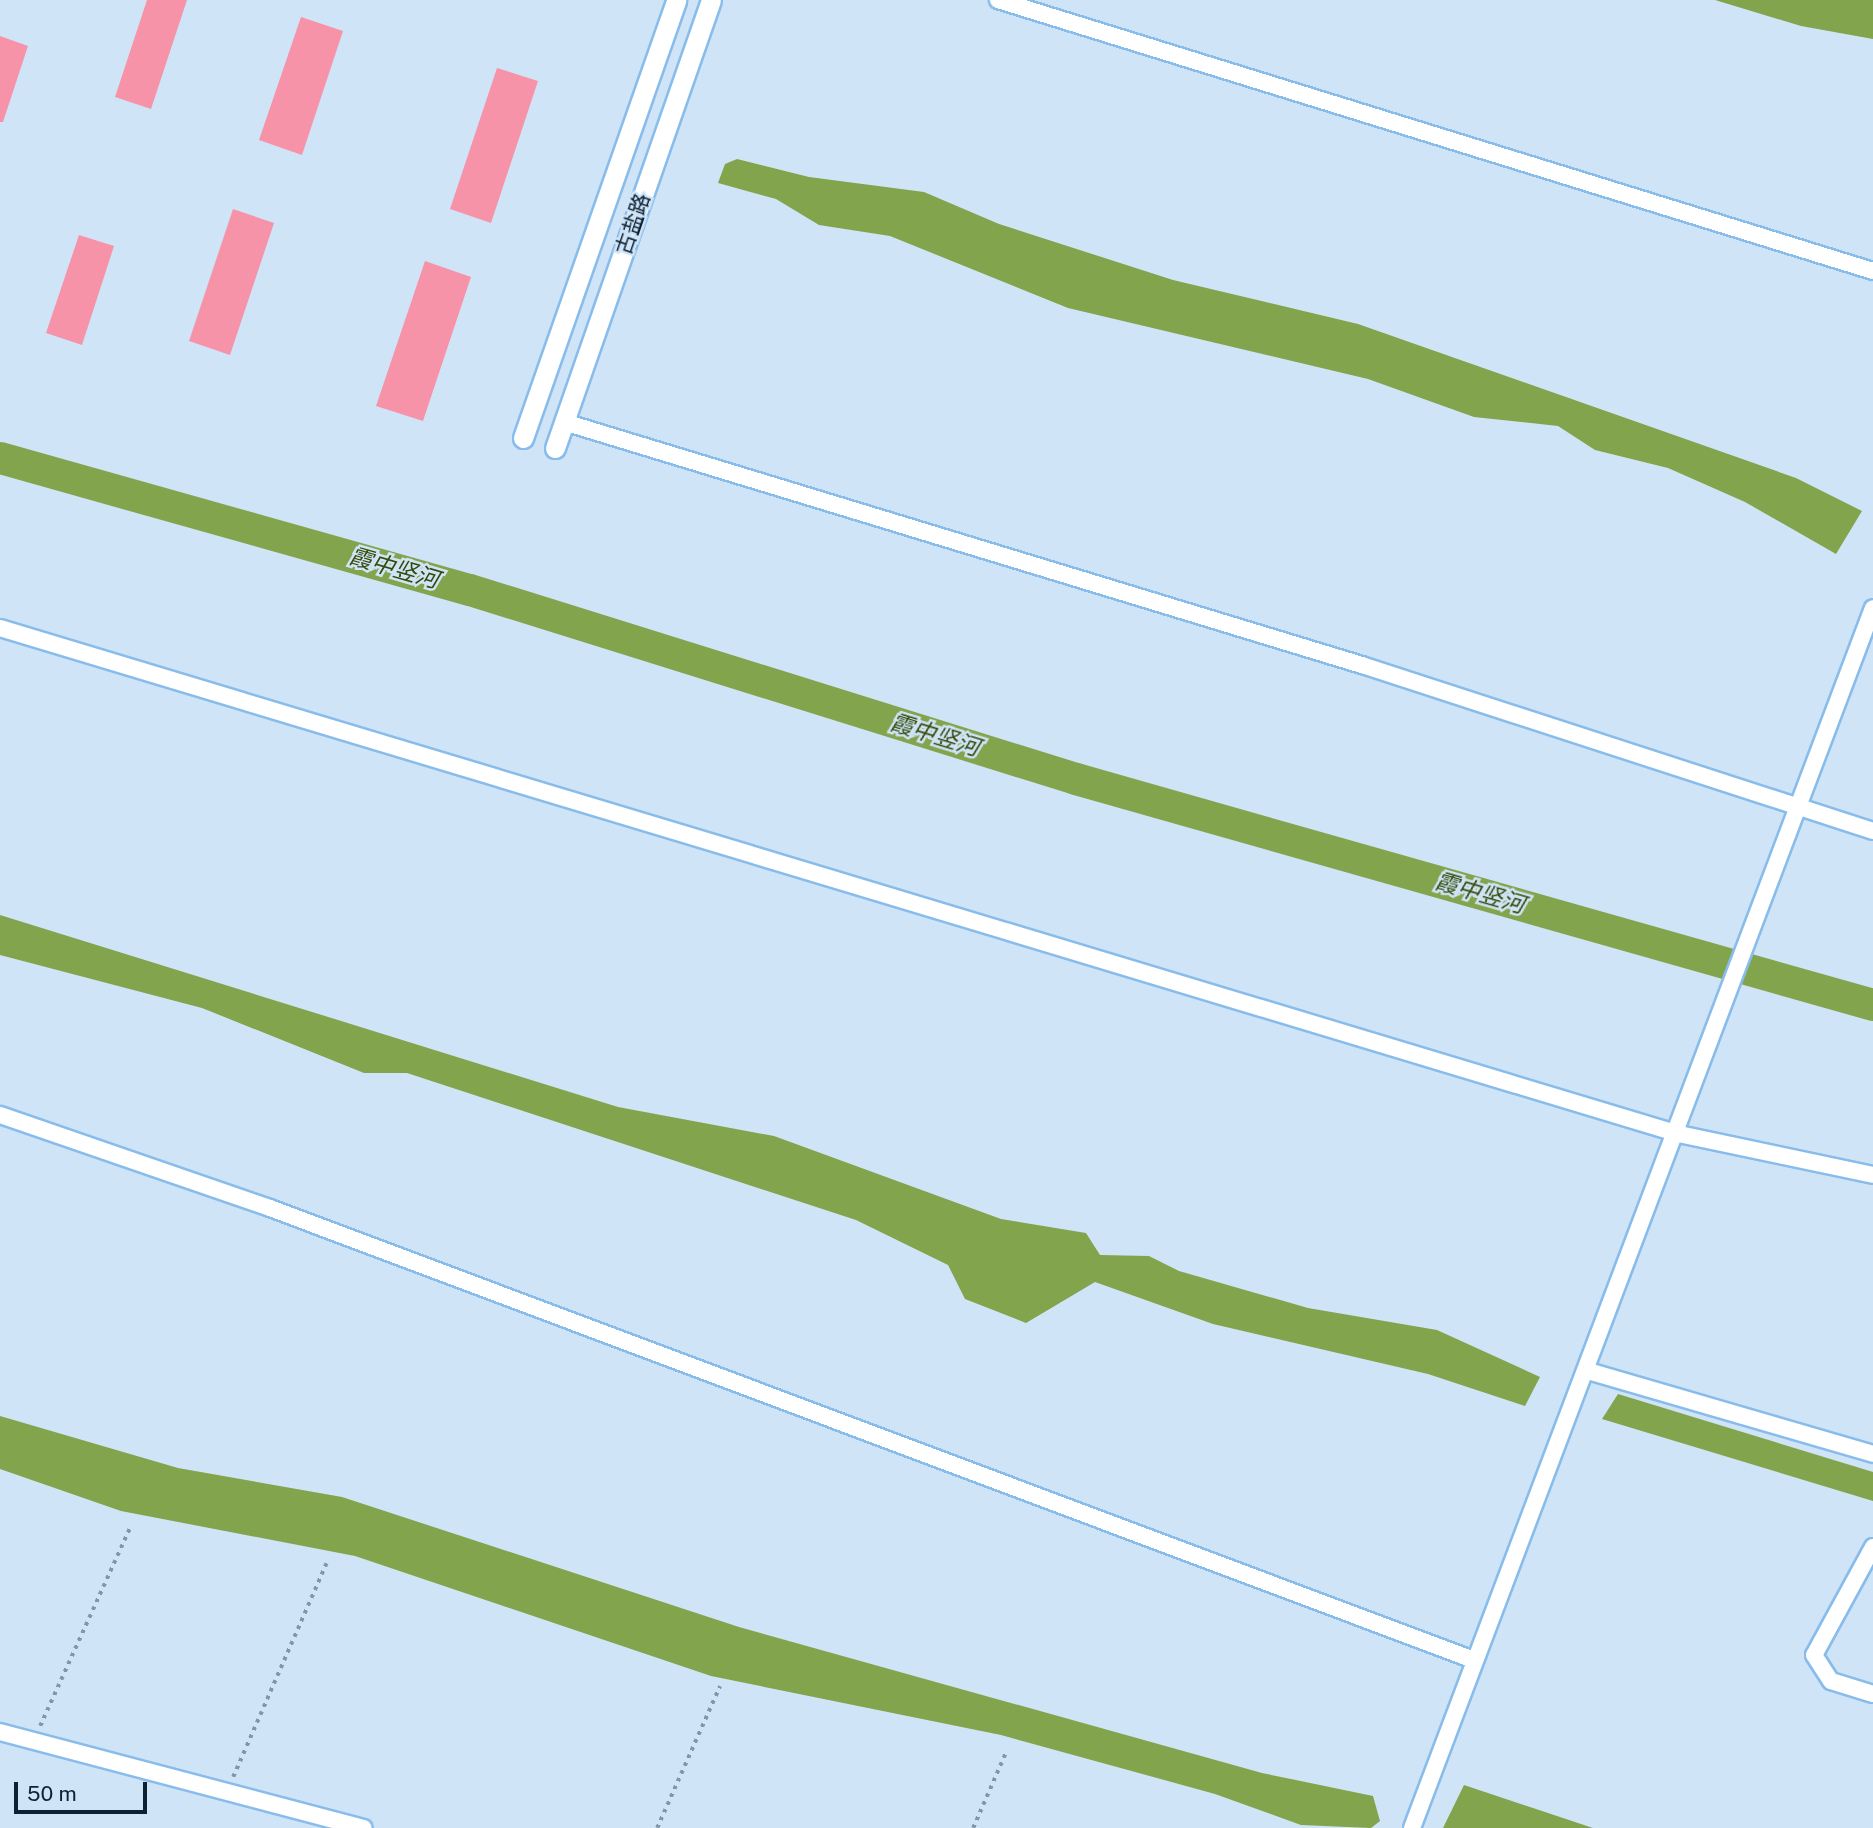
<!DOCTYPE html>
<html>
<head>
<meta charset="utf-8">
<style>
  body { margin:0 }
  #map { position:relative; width:1873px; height:1828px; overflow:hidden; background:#cfe4f7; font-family:"Public Sans","Noto Sans SC",sans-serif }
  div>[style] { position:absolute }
  .water>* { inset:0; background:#82a44c }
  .river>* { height:32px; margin:-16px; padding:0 16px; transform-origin:16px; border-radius:16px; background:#82a44c }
  .building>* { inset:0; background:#f793a8 }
  .path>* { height:3.5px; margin-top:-1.75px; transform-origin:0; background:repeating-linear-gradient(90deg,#8196a8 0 3.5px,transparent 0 8.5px) }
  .roads { filter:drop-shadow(2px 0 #88bceb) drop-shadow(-2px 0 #88bceb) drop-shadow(0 2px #88bceb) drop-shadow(0 -2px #88bceb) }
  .minor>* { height:16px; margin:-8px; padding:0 8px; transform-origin:8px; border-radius:8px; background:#fff }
  .tertiary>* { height:19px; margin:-9.5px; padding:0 9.5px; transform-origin:9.5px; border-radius:9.5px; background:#fff }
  span { translate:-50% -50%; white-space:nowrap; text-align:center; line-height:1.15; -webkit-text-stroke:5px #cfe4f7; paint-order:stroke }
  .street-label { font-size:21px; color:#0c2132 }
  .water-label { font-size:23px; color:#354a08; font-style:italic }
  .scale { position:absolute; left:14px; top:1782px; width:133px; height:32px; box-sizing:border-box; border:4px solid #0c2132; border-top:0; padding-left:9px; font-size:21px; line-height:24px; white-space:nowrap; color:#0c2132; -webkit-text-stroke:5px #cfe4f7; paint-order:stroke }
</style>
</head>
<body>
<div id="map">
  <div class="water">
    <div style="clip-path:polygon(1715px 0,1873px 0,1873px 39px,1801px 26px)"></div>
    <div style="clip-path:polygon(737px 159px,809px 177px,924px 192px,999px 224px,1173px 280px,1358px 324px,1796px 478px,1862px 511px,1836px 554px,1745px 502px,1668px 468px,1595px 450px,1558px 426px,1474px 417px,1368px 379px,1068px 308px,890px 236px,819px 225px,776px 199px,718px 183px,725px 164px)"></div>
    <div style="clip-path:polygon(0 915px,618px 1107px,774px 1136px,1001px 1219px,1086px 1233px,1100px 1255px,1149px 1256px,1179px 1271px,1308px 1308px,1437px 1330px,1540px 1377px,1525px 1406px,1428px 1374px,1213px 1324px,1095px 1282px,1026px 1323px,965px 1299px,948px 1265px,856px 1220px,407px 1073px,364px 1073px,202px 1008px,0 955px)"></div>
    <div style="clip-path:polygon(1618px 1394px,1873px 1472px,1873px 1501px,1602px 1419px)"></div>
    <div style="clip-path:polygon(0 1416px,178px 1468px,342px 1497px,739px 1627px,1262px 1773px,1373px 1796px,1380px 1821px,1371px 1828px,1301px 1825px,1215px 1794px,1001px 1735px,711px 1676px,355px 1556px,121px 1511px,0 1469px)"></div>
    <div style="clip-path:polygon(1464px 1785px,1593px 1828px,1443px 1828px)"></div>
  </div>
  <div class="river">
    <div style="left:0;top:458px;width:488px;rotate:15.7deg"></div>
    <div style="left:470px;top:590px;width:635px;rotate:17.32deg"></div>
    <div style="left:1076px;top:779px;width:828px;rotate:15.83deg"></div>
  </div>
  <div class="building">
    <div style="clip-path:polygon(147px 0,187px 0,151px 109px,115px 97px)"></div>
    <div style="clip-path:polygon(301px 17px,343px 31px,302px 155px,259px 140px)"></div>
    <div style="clip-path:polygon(0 36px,28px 46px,3px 122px,0 122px)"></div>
    <div style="clip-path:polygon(497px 68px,538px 81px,491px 223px,450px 209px)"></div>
    <div style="clip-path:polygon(233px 209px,274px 223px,230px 355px,189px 341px)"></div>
    <div style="clip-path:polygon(79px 235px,114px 246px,82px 345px,46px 333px)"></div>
    <div style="clip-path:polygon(425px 261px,471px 277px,423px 421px,376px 406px)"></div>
  </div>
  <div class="path">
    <div style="left:40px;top:1726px;width:217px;rotate:-65.6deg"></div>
    <div style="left:233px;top:1777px;width:235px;rotate:-66.4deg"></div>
    <div style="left:657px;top:1828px;width:155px;rotate:-66.1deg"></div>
    <div style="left:973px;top:1828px;width:83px;rotate:-66.5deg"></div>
  </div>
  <div class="roads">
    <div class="minor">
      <div style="left:998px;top:0;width:916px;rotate:17.21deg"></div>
      <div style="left:564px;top:422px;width:834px;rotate:16.94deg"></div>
      <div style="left:1362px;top:665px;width:537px;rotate:18deg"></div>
      <div style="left:0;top:628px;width:1754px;rotate:16.77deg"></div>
      <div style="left:1679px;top:1134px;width:198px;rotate:11.9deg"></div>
      <div style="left:0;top:1115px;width:286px;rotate:19deg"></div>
      <div style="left:270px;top:1208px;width:1286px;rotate:20.58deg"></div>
      <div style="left:1588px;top:1371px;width:297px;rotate:16.2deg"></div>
      <div style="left:1873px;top:1547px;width:123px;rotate:118.6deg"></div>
      <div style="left:1814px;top:1655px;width:31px;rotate:57deg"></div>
      <div style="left:1831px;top:1681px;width:44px;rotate:17.2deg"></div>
      <div style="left:0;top:1732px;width:376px;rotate:14.8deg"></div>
      <div style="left:1412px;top:1828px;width:1304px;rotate:-69.3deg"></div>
    </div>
    <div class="tertiary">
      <div style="left:523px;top:438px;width:464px;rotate:-70.7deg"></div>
      <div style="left:555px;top:448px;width:474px;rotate:-70.8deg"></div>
    </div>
  </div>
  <div class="street-label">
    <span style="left:633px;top:224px;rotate:-71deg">古盐路</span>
  </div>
  <div class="water-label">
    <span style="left:394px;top:568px;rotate:16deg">霞中竖河</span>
    <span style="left:935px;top:735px;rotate:17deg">霞中竖河</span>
    <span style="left:1480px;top:893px;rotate:16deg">霞中竖河</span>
  </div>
  <div class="scale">50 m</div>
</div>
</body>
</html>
